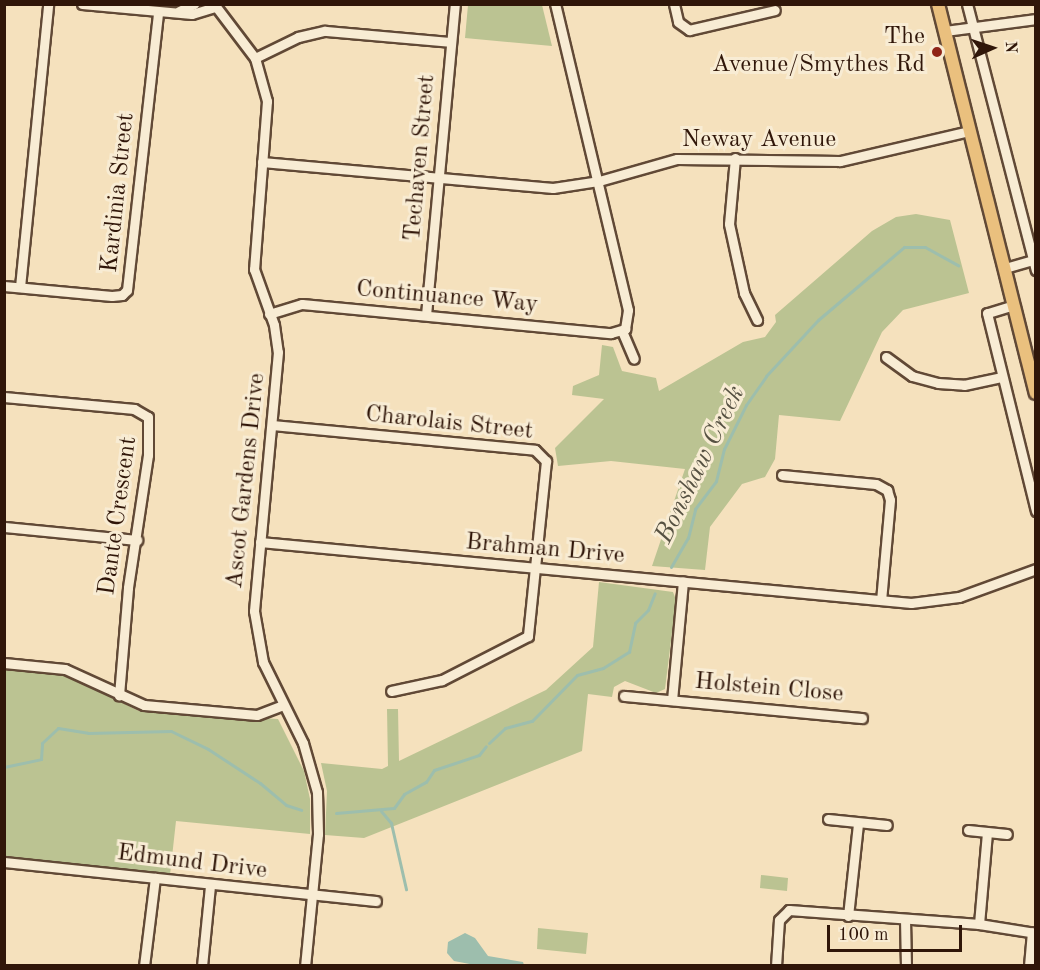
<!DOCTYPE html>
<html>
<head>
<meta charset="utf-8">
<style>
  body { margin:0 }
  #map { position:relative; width:1040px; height:970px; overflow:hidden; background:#f5e1bd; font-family:"Old Standard TT",serif }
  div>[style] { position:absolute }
  .green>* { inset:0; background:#bbc392 }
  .water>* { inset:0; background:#9dbead }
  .stream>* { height:3px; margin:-1.5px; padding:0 1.5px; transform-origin:1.5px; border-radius:1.5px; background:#9dbead }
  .roads { filter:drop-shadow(2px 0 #614936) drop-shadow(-2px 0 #614936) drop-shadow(0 2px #614936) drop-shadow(0 -2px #614936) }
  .minor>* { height:9px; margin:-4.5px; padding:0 4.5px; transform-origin:4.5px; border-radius:4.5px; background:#f8ecd4 }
  .major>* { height:12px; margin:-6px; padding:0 6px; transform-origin:6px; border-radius:6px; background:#eac07e }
  .dots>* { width:16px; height:16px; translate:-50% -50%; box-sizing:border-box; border:3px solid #f8ecd4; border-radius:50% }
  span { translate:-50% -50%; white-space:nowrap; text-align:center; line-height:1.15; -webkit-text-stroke:6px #f8ecd4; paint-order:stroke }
  .poi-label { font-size:24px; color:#301609 }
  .right { translate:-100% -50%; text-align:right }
  .street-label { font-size:24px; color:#301609 }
  .water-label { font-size:26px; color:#565142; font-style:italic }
  .frame { position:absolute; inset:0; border:6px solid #301609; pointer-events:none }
  .north { position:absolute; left:962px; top:18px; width:60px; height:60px; -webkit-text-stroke:4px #f8ecd4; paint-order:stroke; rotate:87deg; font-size:16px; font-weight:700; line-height:24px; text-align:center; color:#301609 }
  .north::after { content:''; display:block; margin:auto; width:21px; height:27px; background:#301609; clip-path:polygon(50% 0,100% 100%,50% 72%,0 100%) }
  .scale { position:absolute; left:827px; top:925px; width:135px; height:27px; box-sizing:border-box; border:3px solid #301609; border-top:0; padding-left:8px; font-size:18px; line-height:21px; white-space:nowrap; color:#301609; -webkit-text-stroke:4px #f8ecd4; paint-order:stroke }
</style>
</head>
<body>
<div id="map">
  <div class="green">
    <div style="clip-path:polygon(468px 5px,542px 5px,552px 46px,465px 38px)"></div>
    <div style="clip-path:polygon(916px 214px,950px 220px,969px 293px,903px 310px,882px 332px,840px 421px,779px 415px,775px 459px,765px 477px,742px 484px,710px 527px,705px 570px,652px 566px,685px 469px,611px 461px,558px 466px,555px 448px,604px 399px,572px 395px,573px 386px,599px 375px,602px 345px,613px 347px,622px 371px,656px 378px,659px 391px,743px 342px,765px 337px,776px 322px,775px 315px,872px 231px,896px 217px)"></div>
    <div style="clip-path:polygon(599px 582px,673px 592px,676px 600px,665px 689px,656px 693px,625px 681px,614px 687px,612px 697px,588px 694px,582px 751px,364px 838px,325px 835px,327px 791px,321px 763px,382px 769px,388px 766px,387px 709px,398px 709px,399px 761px,546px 690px,593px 647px)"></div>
    <div style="clip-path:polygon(4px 669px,64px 675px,139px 711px,278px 719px,304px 771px,310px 799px,310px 834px,176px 821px,170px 875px,5px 856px)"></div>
    <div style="clip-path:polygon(761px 875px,788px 878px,787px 891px,760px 888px)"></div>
    <div style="clip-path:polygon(538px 928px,588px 933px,586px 954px,537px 949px)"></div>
  </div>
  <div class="water">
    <div style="clip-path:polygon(465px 933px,475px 938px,488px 956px,523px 962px,524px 965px,475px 965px,454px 961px,447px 953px,448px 942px)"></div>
  </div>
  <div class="stream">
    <div style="left:671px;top:567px;width:34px;rotate:-60deg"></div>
    <div style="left:688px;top:538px;width:30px;rotate:-76deg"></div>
    <div style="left:695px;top:509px;width:35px;rotate:-53deg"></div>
    <div style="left:716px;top:481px;width:33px;rotate:-76deg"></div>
    <div style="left:724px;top:449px;width:49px;rotate:-63.4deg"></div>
    <div style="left:746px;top:405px;width:35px;rotate:-55deg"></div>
    <div style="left:766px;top:376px;width:76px;rotate:-47.1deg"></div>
    <div style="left:818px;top:320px;width:113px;rotate:-40.3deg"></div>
    <div style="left:904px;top:247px;width:21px"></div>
    <div style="left:925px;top:247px;width:38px;rotate:29deg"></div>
    <div style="left:489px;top:743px;width:22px;rotate:-43deg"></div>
    <div style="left:505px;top:728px;width:28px;rotate:-15deg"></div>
    <div style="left:532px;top:721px;width:64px;rotate:-45.6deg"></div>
    <div style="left:577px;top:675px;width:27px;rotate:-15deg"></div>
    <div style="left:603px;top:668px;width:31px;rotate:-32deg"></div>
    <div style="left:629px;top:652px;width:30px;rotate:-78deg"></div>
    <div style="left:635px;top:623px;width:18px;rotate:-45deg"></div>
    <div style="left:648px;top:610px;width:18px;rotate:-68deg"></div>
    <div style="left:4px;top:767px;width:38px;rotate:-12deg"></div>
    <div style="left:41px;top:759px;width:16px;rotate:-86deg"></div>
    <div style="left:42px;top:743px;width:22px;rotate:-43deg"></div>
    <div style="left:58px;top:728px;width:30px;rotate:9deg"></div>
    <div style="left:88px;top:733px;width:83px;rotate:-1.4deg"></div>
    <div style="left:171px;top:731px;width:41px;rotate:25.9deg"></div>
    <div style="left:208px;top:749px;width:62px;rotate:33.2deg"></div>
    <div style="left:260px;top:783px;width:34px;rotate:40deg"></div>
    <div style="left:286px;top:805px;width:16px;rotate:18deg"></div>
    <div style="left:381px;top:811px;width:16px;rotate:50deg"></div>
    <div style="left:391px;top:823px;width:68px;rotate:77.2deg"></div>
    <div style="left:336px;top:813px;width:58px;rotate:-4.9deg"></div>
    <div style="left:394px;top:808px;width:17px;rotate:-54deg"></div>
    <div style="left:404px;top:794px;width:25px;rotate:-29deg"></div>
    <div style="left:426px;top:782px;width:14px;rotate:-56deg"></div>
    <div style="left:434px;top:770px;width:47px;rotate:-18.4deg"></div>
    <div style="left:479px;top:755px;width:11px;rotate:-52deg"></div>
  </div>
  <div class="roads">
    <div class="minor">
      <div style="left:82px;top:4px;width:110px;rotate:5.2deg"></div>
      <div style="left:192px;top:14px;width:24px;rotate:-17deg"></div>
      <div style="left:214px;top:4px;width:68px;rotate:52.8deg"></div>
      <div style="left:255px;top:58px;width:45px;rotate:74.4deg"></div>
      <div style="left:267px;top:101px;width:169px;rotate:94.4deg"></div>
      <div style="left:254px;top:269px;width:59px;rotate:70.3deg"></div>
      <div style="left:274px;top:325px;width:27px;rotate:82deg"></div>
      <div style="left:278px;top:352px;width:260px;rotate:95.3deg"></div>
      <div style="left:254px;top:611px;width:52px;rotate:80deg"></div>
      <div style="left:263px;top:662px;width:90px;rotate:63.7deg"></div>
      <div style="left:303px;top:743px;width:51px;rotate:74.1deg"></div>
      <div style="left:317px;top:792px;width:42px;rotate:88.6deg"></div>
      <div style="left:318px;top:834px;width:133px;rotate:95.6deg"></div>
      <div style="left:674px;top:4px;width:18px;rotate:77deg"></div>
      <div style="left:678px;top:22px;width:14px;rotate:36deg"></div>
      <div style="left:689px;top:30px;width:88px;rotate:-13.1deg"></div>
      <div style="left:967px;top:4px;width:275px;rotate:75.5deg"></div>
      <div style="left:179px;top:11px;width:17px;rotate:-25deg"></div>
      <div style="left:945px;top:31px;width:92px;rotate:-7.5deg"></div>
      <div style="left:255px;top:58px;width:48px;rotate:-26deg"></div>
      <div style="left:298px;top:37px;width:28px;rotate:-13deg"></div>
      <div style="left:325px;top:31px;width:126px;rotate:5deg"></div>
      <div style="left:735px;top:158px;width:66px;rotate:95.2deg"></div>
      <div style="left:729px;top:224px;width:71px;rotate:77.7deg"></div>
      <div style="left:744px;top:293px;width:30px;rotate:64deg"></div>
      <div style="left:262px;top:162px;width:292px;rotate:5.1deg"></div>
      <div style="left:553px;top:188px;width:47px;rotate:-8.7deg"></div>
      <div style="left:599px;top:181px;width:81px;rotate:-15.8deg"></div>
      <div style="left:677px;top:159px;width:163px;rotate:0.7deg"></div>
      <div style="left:840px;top:161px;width:132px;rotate:-13.1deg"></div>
      <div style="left:1005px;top:268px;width:29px;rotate:-16deg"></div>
      <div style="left:4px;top:286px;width:108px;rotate:5.3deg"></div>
      <div style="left:112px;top:296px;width:10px;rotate:-6deg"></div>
      <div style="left:122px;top:295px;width:7px;rotate:-45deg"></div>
      <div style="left:127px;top:290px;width:280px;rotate:-83.6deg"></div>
      <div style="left:20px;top:287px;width:284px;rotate:-84.3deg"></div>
      <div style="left:1014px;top:305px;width:28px;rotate:163deg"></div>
      <div style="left:987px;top:313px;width:204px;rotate:76.1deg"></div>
      <div style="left:269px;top:314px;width:34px;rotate:-17deg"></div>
      <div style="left:302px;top:304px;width:310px;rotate:5.4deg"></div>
      <div style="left:611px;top:333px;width:15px;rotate:-16deg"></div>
      <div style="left:625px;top:329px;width:19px;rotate:-81deg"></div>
      <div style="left:628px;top:310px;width:315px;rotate:-103.4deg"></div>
      <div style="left:426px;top:315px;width:312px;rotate:-84.7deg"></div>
      <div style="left:622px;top:331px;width:30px;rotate:67deg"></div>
      <div style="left:886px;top:357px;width:32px;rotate:36deg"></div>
      <div style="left:912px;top:376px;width:27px;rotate:15deg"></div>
      <div style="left:938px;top:383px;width:26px;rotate:4deg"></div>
      <div style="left:964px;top:385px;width:39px;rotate:-12deg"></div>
      <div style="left:4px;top:397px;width:131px;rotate:5.3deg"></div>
      <div style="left:134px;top:409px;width:16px;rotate:30deg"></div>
      <div style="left:148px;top:417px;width:38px;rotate:90deg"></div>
      <div style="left:148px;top:455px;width:134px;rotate:98.6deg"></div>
      <div style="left:128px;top:588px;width:108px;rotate:94.8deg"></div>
      <div style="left:272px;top:425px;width:264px;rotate:5.4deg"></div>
      <div style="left:535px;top:450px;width:16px;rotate:45deg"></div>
      <div style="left:546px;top:461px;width:176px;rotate:95.9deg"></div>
      <div style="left:528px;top:636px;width:97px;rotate:152.9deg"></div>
      <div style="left:442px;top:680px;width:52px;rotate:167.8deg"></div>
      <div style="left:782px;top:475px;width:94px;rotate:5.5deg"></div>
      <div style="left:876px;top:484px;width:13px;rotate:29deg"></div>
      <div style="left:887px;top:490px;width:10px;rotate:73deg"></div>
      <div style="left:890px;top:500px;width:100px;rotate:95.1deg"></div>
      <div style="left:4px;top:527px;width:134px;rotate:5.6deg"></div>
      <div style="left:260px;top:542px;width:654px;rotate:5.35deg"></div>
      <div style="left:911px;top:603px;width:48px;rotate:-7.1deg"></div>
      <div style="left:959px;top:597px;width:82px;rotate:-20deg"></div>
      <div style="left:4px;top:663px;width:61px;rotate:5.6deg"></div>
      <div style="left:65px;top:669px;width:87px;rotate:24.5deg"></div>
      <div style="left:144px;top:705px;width:113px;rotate:5.1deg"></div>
      <div style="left:257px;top:715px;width:28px;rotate:-21deg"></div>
      <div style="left:624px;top:696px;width:239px;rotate:5.3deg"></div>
      <div style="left:672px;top:700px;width:119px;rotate:-84.7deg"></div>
      <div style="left:828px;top:819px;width:59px;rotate:5.8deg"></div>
      <div style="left:968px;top:830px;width:39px;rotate:6deg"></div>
      <div style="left:4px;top:862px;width:374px;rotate:6deg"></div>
      <div style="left:848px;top:916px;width:93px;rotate:-83.8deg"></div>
      <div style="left:905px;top:919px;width:47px;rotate:88.8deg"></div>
      <div style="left:979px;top:924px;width:92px;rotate:-85deg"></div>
      <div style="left:144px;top:966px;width:89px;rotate:-82.9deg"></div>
      <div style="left:202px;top:966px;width:80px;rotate:-84.3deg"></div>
      <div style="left:776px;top:966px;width:46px;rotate:-86.3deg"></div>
      <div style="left:779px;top:920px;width:14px;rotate:-45deg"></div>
      <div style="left:789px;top:910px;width:191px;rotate:4.2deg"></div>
      <div style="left:979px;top:924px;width:58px;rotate:9deg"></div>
      <div style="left:1029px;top:966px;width:34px;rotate:-85deg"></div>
    </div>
    <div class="major">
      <div style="left:938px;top:4px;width:401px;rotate:75.9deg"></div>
    </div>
  </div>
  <div class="dots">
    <div style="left:937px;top:52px;background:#8f2418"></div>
  </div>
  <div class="poi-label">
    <span class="right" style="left:925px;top:52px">The<br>Avenue/Smythes Rd</span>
  </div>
  <div class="street-label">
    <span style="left:759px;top:141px">Neway Avenue</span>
    <span style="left:421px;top:158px;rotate:-85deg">Techaven Street</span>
    <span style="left:119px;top:193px;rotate:-84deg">Kardinia Street</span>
    <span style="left:447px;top:298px;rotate:5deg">Continuance Way</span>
    <span style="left:449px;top:424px;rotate:6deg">Charolais Street</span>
    <span style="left:247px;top:481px;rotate:-84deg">Ascot Gardens Drive</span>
    <span style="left:119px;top:516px;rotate:-82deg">Dante Crescent</span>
    <span style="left:545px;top:550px;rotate:5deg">Brahman Drive</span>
    <span style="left:769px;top:689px;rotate:5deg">Holstein Close</span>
    <span style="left:192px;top:863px;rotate:7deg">Edmund Drive</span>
  </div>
  <div class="water-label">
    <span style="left:701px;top:465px;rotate:-64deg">Bonshaw Creek</span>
  </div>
  <div class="frame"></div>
  <div class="north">N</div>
  <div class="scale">100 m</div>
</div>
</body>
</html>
